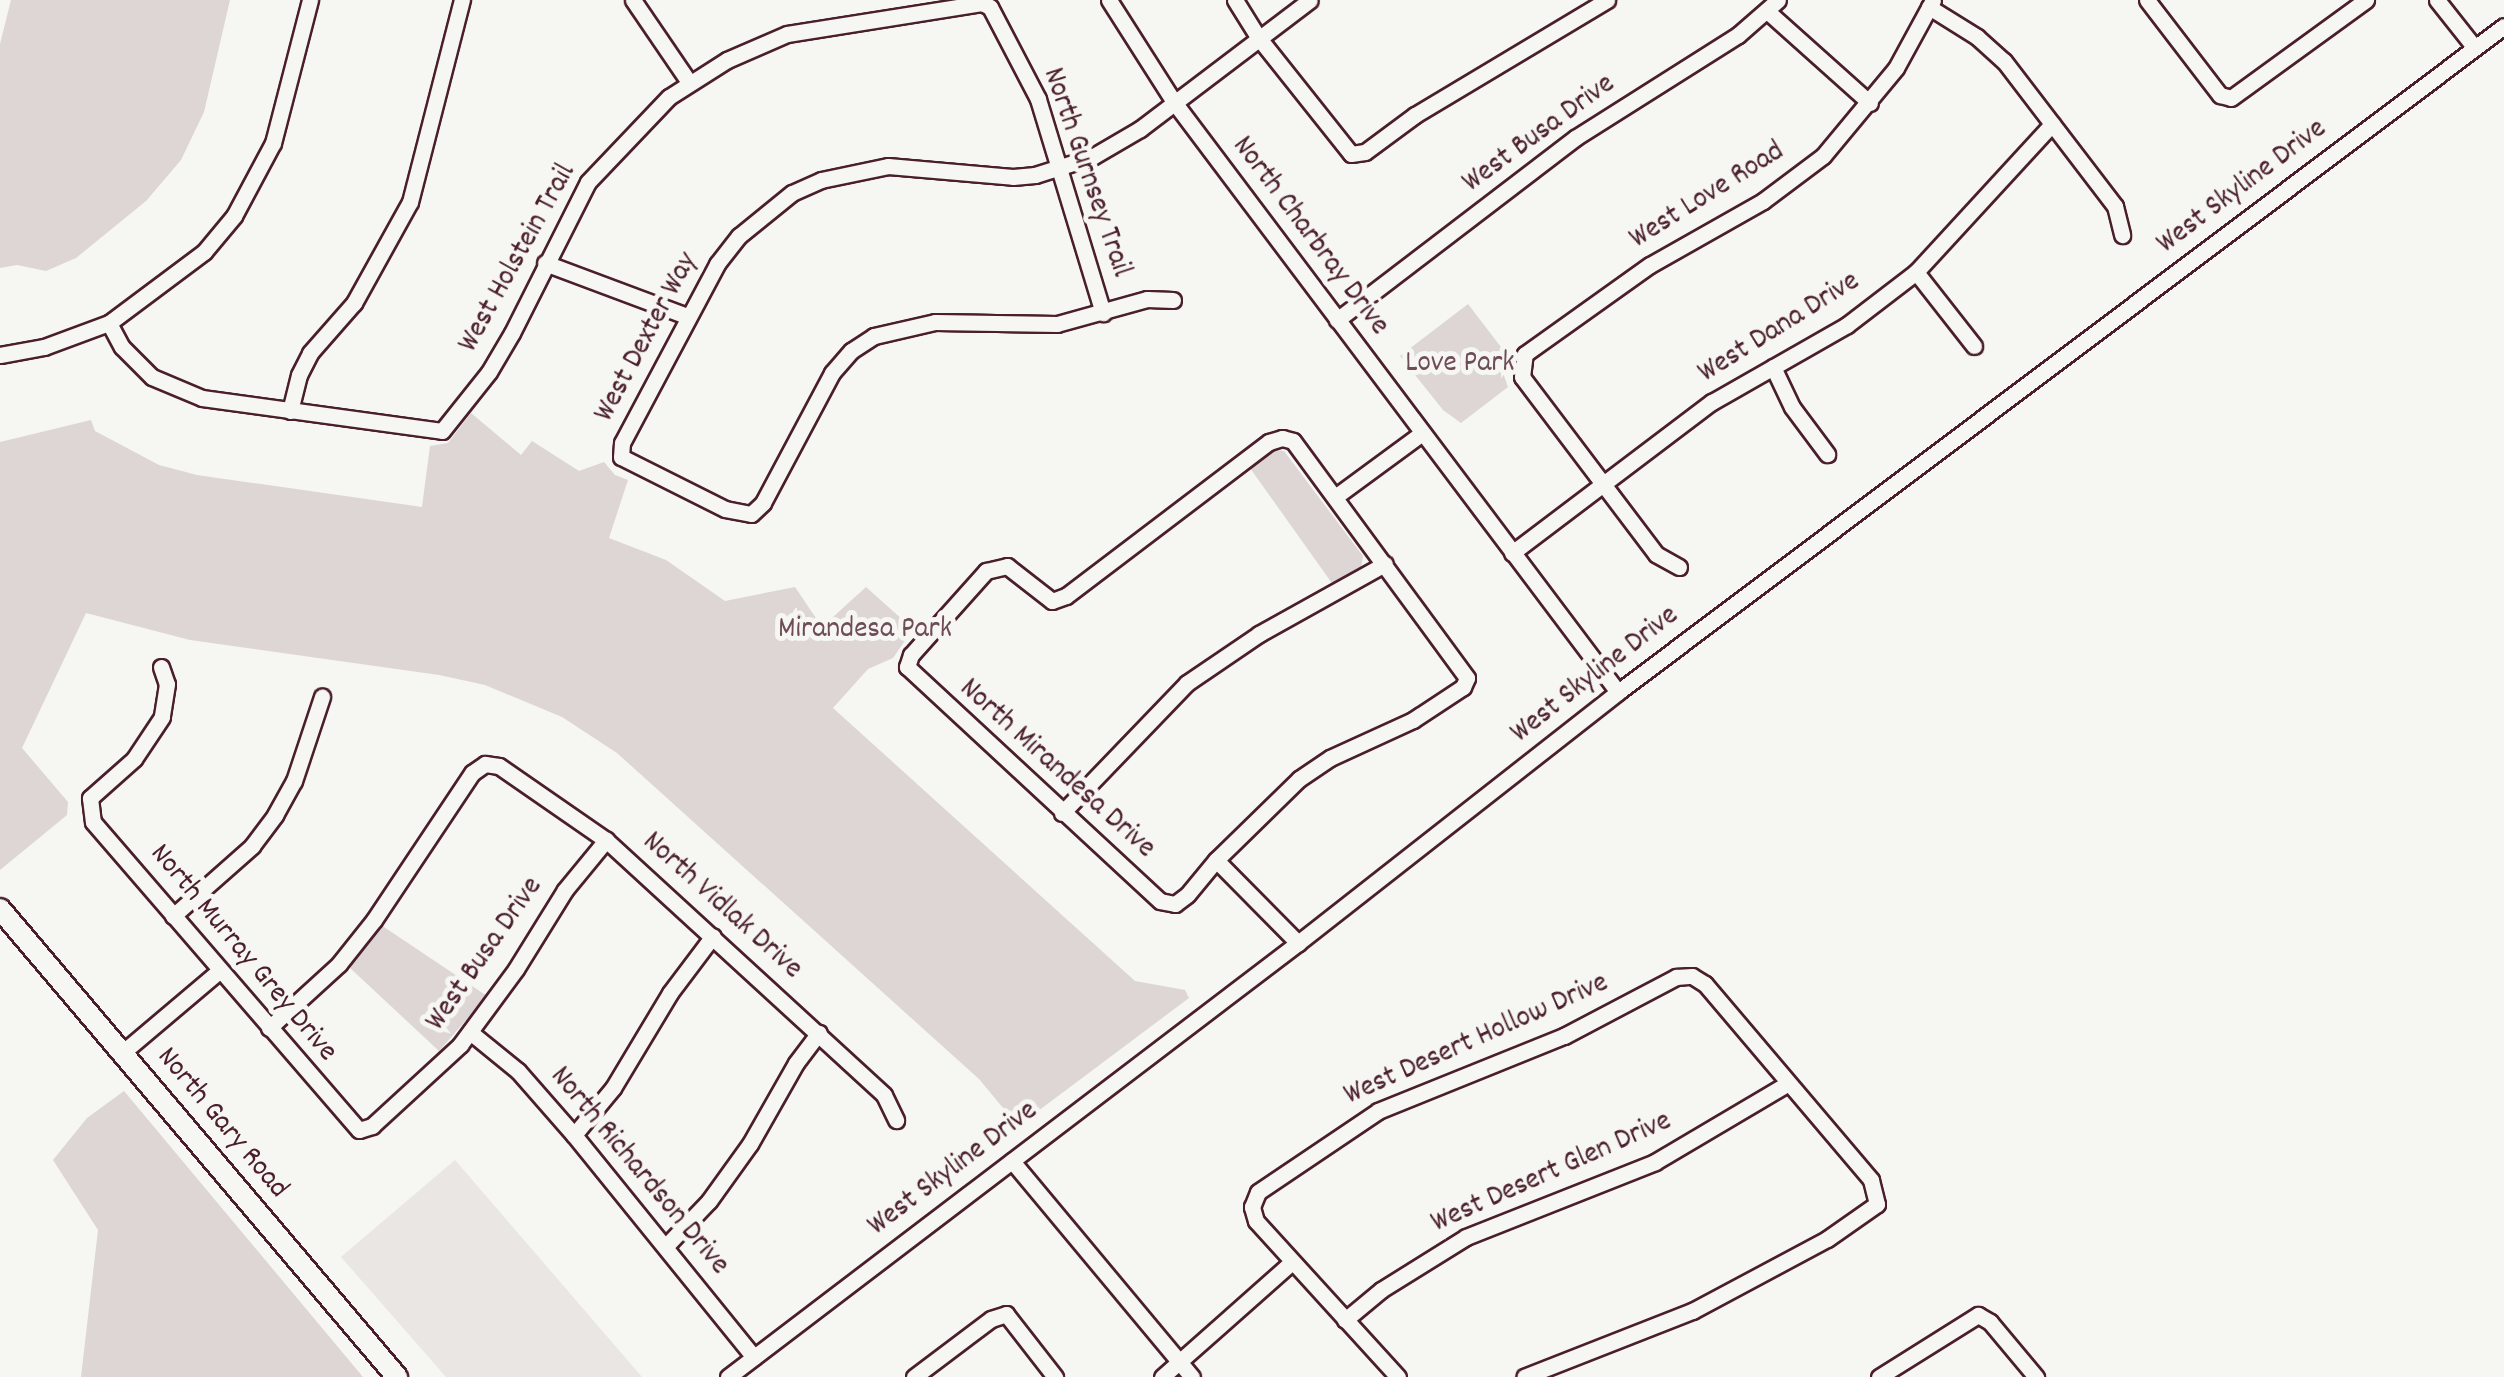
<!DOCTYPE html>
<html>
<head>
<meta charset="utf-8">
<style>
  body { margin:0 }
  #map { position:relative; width:2504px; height:1377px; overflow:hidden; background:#f6f6f2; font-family:Dekko,sans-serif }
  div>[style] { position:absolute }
  .built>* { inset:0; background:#e9e6e3 }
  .green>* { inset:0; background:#ddd6d5 }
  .roads { filter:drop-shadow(2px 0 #4a1f2b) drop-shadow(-2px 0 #4a1f2b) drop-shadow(0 2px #4a1f2b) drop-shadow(0 -2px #4a1f2b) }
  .minor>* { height:15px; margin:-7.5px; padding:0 7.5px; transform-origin:7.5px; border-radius:7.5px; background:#f6f6f2 }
  .major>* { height:20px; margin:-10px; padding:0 10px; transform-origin:10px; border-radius:10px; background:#f6f6f2 }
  span { translate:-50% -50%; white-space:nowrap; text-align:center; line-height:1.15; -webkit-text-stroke:10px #f6f6f2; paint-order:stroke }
  .street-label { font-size:30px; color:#4a1f2b }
  .park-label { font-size:30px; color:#6f4d56 }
</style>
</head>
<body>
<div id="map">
  <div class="built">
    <div style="clip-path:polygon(455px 1160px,642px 1377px,446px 1377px,341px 1257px)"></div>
  </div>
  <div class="green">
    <div style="clip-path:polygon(11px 0,230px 0,204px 112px,181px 160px,146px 201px,76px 258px,46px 271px,17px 265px,0 268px,0 44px)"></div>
    <div style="clip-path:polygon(1468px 304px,1507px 355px,1502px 370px,1508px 387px,1461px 423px,1443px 410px,1400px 356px)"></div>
    <div style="clip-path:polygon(471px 413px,521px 455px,532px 441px,579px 471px,604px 462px,615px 475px,628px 480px,609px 538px,666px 560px,725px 601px,795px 587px,822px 627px,866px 587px,913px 629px,893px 658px,868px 669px,833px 708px,1135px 981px,1185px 990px,1189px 998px,1018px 1126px,979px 1079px,617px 753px,562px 717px,485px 685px,439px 675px,190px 640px,86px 613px,22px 748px,68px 802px,67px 815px,0 870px,0 442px,91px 420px,95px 431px,159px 465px,197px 475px,422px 507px,430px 446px,448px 443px)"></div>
    <div style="clip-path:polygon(1275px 450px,1284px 451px,1363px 556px,1361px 568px,1334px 586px,1250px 468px)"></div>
    <div style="clip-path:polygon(381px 925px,487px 996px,439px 1051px,349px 967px)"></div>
    <div style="clip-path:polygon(124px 1091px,363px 1377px,81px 1377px,98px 1230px,53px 1160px,87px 1118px)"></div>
  </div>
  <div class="roads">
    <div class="minor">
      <div style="left:633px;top:0;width:99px;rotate:55.7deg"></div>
      <div style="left:1109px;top:0;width:121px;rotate:57.5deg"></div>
      <div style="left:1174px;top:102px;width:738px;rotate:53.04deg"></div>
      <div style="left:1235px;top:0;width:44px;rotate:58.1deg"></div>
      <div style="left:1258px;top:37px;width:149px;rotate:51.5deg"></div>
      <div style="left:1351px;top:154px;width:14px;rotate:-8deg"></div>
      <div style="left:1365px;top:152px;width:62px;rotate:-36.5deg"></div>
      <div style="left:1415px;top:115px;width:224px;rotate:-30.9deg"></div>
      <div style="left:2147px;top:0;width:120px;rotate:52.5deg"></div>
      <div style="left:2220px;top:95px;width:11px;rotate:15deg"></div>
      <div style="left:2231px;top:98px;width:167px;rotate:-36deg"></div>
      <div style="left:2437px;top:0;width:61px;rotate:51.6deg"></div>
      <div style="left:1929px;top:7px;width:57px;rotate:32deg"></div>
      <div style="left:1977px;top:37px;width:36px;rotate:42deg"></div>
      <div style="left:2004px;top:61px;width:183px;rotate:52.6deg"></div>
      <div style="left:2115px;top:206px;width:30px;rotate:76deg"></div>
      <div style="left:1767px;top:11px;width:138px;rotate:41.8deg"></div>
      <div style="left:545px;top:263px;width:152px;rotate:20.5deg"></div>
      <div style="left:1916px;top:272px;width:94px;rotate:51.9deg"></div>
      <div style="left:1173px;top:300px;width:26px;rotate:-178deg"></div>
      <div style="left:1147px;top:299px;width:93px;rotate:164.5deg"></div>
      <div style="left:1057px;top:324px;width:122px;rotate:-179.1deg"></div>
      <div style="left:935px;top:322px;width:63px;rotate:167.1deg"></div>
      <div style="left:874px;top:336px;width:27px;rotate:147deg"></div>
      <div style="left:851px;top:351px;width:29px;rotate:131deg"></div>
      <div style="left:832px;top:373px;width:147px;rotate:118deg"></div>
      <div style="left:763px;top:503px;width:16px;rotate:137deg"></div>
      <div style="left:751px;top:514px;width:26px;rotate:-169deg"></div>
      <div style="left:725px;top:509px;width:116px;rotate:-153.4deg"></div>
      <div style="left:621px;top:457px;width:14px;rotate:-86deg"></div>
      <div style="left:622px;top:443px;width:203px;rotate:-62deg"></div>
      <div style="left:717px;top:264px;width:36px;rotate:-52deg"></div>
      <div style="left:739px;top:236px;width:68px;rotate:-39.1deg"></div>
      <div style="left:792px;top:193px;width:32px;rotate:-24deg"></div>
      <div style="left:821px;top:180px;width:68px;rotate:-11.8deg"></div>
      <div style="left:888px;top:166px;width:125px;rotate:5deg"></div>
      <div style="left:1013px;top:177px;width:22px;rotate:-5deg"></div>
      <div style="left:1035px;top:175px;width:60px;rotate:-17.5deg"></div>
      <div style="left:1092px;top:157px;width:56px;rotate:-30.3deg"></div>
      <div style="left:1140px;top:129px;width:213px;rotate:-37.2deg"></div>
      <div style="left:1337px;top:320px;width:300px;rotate:-37.4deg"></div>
      <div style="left:1575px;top:138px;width:193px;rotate:-32.3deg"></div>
      <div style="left:1738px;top:35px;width:53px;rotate:-41.2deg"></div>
      <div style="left:109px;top:323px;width:27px;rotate:62deg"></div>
      <div style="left:122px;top:347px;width:42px;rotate:45deg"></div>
      <div style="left:152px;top:377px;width:54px;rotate:22.8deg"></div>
      <div style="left:202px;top:398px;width:242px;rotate:7.8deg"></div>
      <div style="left:442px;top:431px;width:75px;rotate:-51.5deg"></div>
      <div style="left:489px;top:372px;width:45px;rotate:-59.5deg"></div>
      <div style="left:512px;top:333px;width:169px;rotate:-63.3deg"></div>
      <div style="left:588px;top:182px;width:117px;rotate:-46.4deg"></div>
      <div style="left:669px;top:97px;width:69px;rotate:-32.5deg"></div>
      <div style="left:727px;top:60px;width:65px;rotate:-23.4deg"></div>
      <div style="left:787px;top:34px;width:197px;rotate:-9deg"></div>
      <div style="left:982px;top:3px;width:9px;rotate:27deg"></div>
      <div style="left:990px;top:7px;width:104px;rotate:62.4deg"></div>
      <div style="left:1038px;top:99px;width:224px;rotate:73.1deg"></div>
      <div style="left:0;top:355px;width:45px;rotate:-10.3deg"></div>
      <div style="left:44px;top:347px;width:69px;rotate:-20.3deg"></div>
      <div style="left:109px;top:323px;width:119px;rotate:-36.8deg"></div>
      <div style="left:204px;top:252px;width:47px;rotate:-50.2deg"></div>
      <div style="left:234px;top:216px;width:83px;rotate:-61.9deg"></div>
      <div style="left:273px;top:143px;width:148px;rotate:-75.5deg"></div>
      <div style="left:1773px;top:367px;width:44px;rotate:64.6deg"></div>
      <div style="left:1792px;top:407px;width:59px;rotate:53.3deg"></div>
      <div style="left:290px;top:411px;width:37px;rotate:-76deg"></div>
      <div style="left:299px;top:375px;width:25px;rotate:-63deg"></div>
      <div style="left:310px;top:353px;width:67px;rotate:-48.7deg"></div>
      <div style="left:354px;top:303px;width:115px;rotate:-61deg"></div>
      <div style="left:410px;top:202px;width:209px;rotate:-75.6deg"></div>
      <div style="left:1282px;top:438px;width:11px;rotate:15deg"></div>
      <div style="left:1293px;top:441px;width:294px;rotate:53.7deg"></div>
      <div style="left:1467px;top:678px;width:10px;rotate:114deg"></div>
      <div style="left:1463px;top:687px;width:60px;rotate:146.6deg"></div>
      <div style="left:1413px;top:720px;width:91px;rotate:155.4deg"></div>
      <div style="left:1330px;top:758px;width:37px;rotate:146deg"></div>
      <div style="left:1299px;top:779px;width:116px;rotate:135.7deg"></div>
      <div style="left:1216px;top:860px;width:45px;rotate:129.6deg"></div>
      <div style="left:1187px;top:895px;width:15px;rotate:143deg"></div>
      <div style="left:1175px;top:904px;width:15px;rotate:-169deg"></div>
      <div style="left:1160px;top:901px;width:345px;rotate:-137.2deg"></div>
      <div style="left:907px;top:667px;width:13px;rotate:-72deg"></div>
      <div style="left:911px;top:655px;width:113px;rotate:-48.2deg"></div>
      <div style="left:986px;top:571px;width:22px;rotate:-13deg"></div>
      <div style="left:1007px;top:566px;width:57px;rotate:37.9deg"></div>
      <div style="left:1052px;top:601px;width:15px;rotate:-20deg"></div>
      <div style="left:1066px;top:596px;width:255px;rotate:-37.2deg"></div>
      <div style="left:1269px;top:442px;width:14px;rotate:-17deg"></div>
      <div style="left:1335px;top:497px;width:108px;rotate:-36.3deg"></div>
      <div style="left:1512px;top:553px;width:251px;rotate:-37.1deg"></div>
      <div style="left:1712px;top:402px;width:155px;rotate:-29.7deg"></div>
      <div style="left:1847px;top:325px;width:87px;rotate:-37.5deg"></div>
      <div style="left:1916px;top:272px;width:201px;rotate:-47.4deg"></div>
      <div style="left:1679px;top:567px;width:26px;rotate:-151deg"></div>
      <div style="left:1656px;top:554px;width:222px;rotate:-127.1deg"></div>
      <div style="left:1522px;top:377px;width:23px;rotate:-83deg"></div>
      <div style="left:1525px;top:354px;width:153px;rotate:-35.5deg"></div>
      <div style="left:1650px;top:265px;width:130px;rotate:-29.5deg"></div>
      <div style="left:1763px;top:201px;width:75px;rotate:-36.9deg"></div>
      <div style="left:1823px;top:156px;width:114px;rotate:-50.3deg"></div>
      <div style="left:1896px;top:68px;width:77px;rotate:-61.4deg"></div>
      <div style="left:161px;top:667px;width:18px;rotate:71deg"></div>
      <div style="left:167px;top:684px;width:33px;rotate:99deg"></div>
      <div style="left:162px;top:717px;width:50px;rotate:123.7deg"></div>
      <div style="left:134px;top:759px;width:59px;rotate:138.4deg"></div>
      <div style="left:90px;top:798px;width:24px;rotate:83deg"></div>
      <div style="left:93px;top:822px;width:407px;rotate:49.2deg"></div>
      <div style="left:359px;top:1130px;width:14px;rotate:-17deg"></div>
      <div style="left:372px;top:1126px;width:120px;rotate:-42.6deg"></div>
      <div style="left:460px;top:1045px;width:94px;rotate:-53.6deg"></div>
      <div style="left:516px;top:969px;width:93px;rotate:-58.2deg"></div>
      <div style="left:565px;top:890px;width:65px;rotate:-50.6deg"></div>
      <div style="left:1062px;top:813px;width:180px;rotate:-46.1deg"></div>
      <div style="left:1187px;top:683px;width:87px;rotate:-34.2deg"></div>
      <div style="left:1259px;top:634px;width:144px;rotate:-29.1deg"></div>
      <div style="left:1216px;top:860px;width:117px;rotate:45.3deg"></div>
      <div style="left:173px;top:916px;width:106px;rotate:-41.5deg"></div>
      <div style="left:252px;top:846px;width:39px;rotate:-53deg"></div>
      <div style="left:275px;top:815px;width:39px;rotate:-61deg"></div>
      <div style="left:294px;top:781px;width:89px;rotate:-71.6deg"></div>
      <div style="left:269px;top:1028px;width:95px;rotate:-42.4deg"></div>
      <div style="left:339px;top:964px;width:56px;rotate:-51.5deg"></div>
      <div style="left:374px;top:920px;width:177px;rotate:-56.3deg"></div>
      <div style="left:472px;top:773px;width:16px;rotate:-35deg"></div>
      <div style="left:485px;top:764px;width:14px;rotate:8deg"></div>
      <div style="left:499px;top:766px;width:130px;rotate:34.7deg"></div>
      <div style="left:606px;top:840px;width:377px;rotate:42.5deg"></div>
      <div style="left:884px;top:1095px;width:28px;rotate:64deg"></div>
      <div style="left:470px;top:1032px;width:62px;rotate:39.1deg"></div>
      <div style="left:518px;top:1071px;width:85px;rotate:48.8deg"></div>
      <div style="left:574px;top:1135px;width:286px;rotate:51deg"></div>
      <div style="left:122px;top:1053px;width:127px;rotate:-40.2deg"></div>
      <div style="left:574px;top:1135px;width:61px;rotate:-50.3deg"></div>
      <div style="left:613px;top:1088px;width:111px;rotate:-59deg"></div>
      <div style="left:670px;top:993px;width:71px;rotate:-53deg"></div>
      <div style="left:1012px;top:1161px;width:281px;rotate:50.2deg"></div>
      <div style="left:666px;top:1246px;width:62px;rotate:-46.3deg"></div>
      <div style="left:709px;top:1201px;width:70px;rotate:-54.3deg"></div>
      <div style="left:750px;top:1144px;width:93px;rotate:-60.4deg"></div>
      <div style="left:796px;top:1063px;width:38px;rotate:-53deg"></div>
      <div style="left:1345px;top:1320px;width:47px;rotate:-39.8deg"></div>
      <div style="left:1381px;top:1290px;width:100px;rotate:-31.9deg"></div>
      <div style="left:1466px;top:1237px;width:203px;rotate:-21.6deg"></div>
      <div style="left:1655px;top:1162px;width:153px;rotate:-30.6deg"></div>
      <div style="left:728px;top:1377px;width:716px;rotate:-37.29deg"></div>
      <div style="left:1298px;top:943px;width:407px;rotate:-38.1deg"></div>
      <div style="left:1618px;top:692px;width:1108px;rotate:-36.93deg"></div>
      <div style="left:914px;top:1377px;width:96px;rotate:-37deg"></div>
      <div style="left:991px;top:1319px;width:16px;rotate:-18deg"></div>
      <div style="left:1006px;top:1314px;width:80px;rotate:52.1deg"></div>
      <div style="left:1162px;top:1377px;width:174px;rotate:-41.5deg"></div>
      <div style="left:1398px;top:1377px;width:211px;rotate:-132.3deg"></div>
      <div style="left:1256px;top:1221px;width:15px;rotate:-106deg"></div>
      <div style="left:1252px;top:1207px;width:16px;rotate:-68deg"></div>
      <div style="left:1258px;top:1192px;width:145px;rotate:-34deg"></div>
      <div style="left:1378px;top:1111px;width:201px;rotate:-22deg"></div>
      <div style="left:1564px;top:1036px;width:127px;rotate:-27.8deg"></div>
      <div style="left:1676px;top:977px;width:16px;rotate:-4deg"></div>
      <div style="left:1692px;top:976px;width:15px;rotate:32deg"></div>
      <div style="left:1705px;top:984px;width:257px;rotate:49.7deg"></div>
      <div style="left:1871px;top:1180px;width:25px;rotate:76deg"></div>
      <div style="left:1877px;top:1204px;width:61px;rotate:145deg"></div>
      <div style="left:1827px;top:1239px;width:153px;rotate:151.9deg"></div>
      <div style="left:1692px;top:1311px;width:180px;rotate:158.6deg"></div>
      <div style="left:1879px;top:1377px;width:117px;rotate:-32.1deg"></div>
      <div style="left:1978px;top:1315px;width:14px;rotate:30deg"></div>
      <div style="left:1990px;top:1322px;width:72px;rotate:50.1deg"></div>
    </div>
    <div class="major">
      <div style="left:0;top:909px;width:614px;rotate:49.69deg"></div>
    </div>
  </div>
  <div class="street-label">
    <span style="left:1540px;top:135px;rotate:-36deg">West Busa Drive</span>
    <span style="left:1085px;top:173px;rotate:71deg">North Gurnsey Trail</span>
    <span style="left:2243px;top:188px;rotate:-37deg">West Skyline Drive</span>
    <span style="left:1708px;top:197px;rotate:-32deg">West Love Road</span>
    <span style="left:1309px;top:237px;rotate:53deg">North Charbray Drive</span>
    <span style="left:519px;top:259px;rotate:-61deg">West Holstein Trail</span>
    <span style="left:1780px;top:329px;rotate:-32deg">West Dana Drive</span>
    <span style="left:648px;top:338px;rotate:-62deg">West Dexter Way</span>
    <span style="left:1596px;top:676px;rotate:-38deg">West Skyline Drive</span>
    <span style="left:1056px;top:770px;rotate:42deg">North Mirandesa Drive</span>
    <span style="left:721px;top:907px;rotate:42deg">North Vidlak Drive</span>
    <span style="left:242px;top:954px;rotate:50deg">North Murray Grey Drive</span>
    <span style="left:486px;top:955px;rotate:-55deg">West Busa Drive</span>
    <span style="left:1477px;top:1041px;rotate:-24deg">West Desert Hollow Drive</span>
    <span style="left:221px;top:1124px;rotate:50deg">North Gary Road</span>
    <span style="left:954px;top:1170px;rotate:-37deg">West Skyline Drive</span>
    <span style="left:638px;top:1172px;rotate:50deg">North Richardson Drive</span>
    <span style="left:1552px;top:1174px;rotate:-24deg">West Desert Glen Drive</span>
  </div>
  <div class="park-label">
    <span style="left:1460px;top:365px">Love Park</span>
    <span style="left:865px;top:631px">Mirandesa Park</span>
  </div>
</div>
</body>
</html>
